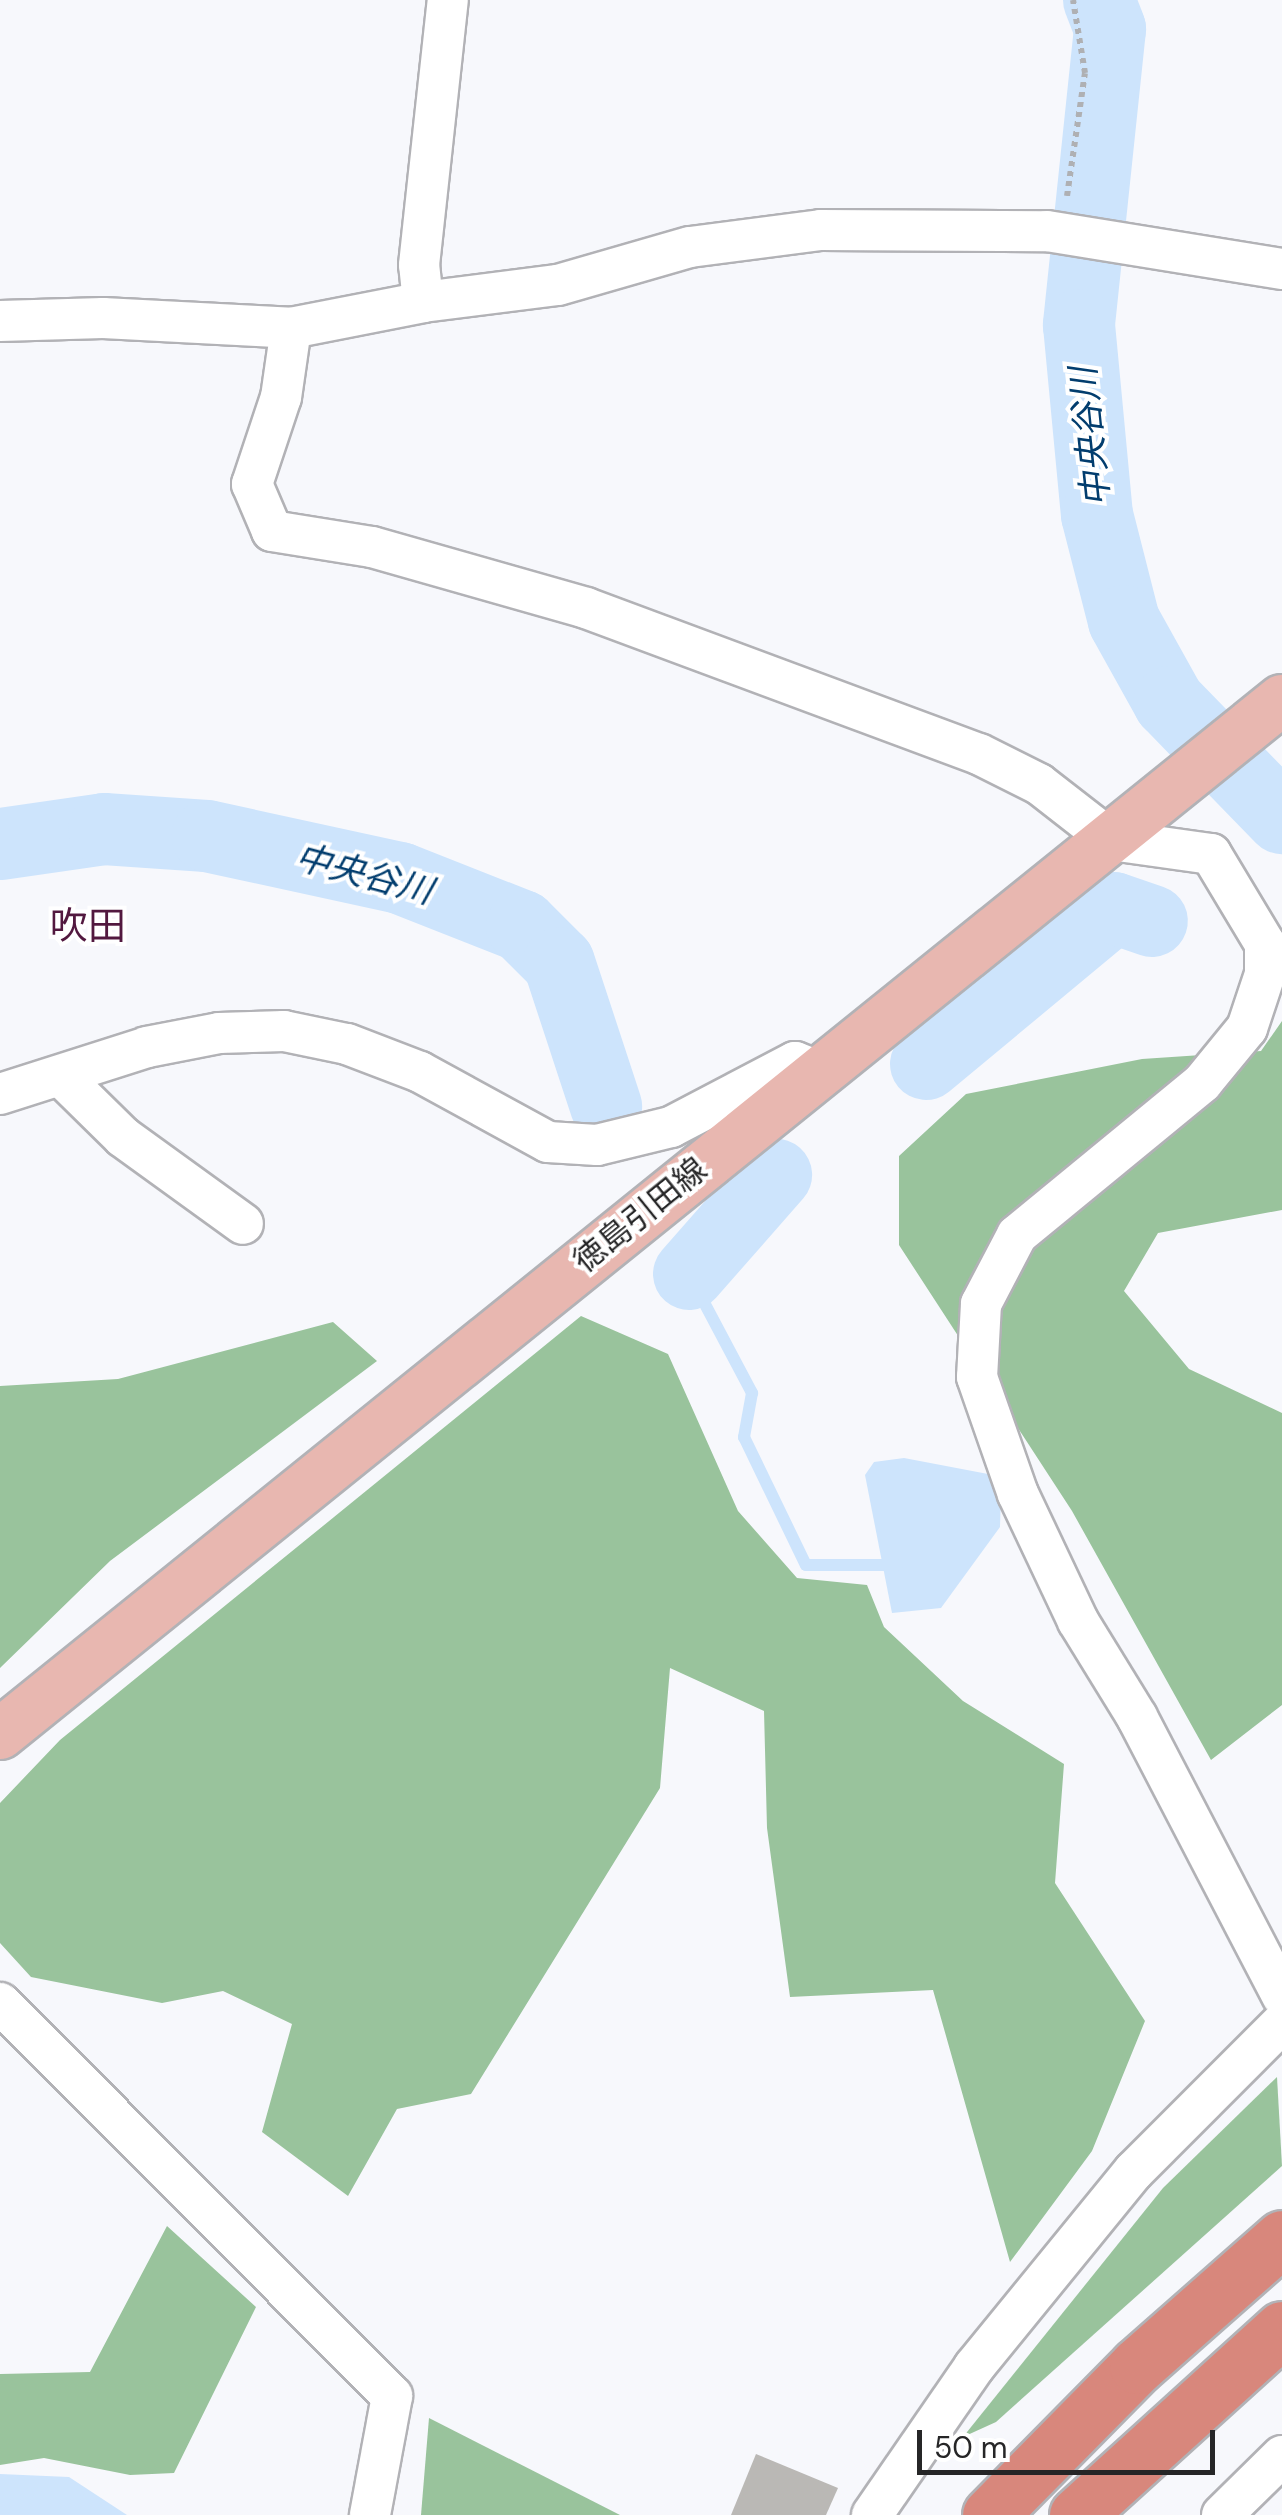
<!DOCTYPE html>
<html>
<head>
<meta charset="utf-8">
<style>
  body { margin:0 }
  #map { position:relative; width:1282px; height:2515px; overflow:hidden; background:#f7f8fc; font-family:"DM Sans","Noto Sans JP",sans-serif }
  div>[style] { position:absolute }
  .forest>* { inset:0; background:#99c39c }
  .water>* { inset:0; background:#cde4fc }
  .stream>* { height:12px; margin:-6px; padding:0 6px; transform-origin:6px; border-radius:6px; background:#cde4fc }
  .river>* { height:72px; margin:-36px; padding:0 36px; transform-origin:36px; border-radius:36px; background:#cde4fc }
  .building>* { inset:0; background:#bab8b5 }
  .path>* { height:6px; margin-top:-3px; transform-origin:0; background:repeating-linear-gradient(90deg,#afb0b3 0 5px,transparent 0 10px) }
  .roads { filter:drop-shadow(2px 0 #b2b2b6) drop-shadow(-2px 0 #b2b2b6) drop-shadow(0 2px #b2b2b6) drop-shadow(0 -2px #b2b2b6) }
  .minor>* { height:40px; margin:-20px; padding:0 20px; transform-origin:20px; border-radius:20px; background:#fff }
  .major>* { height:50px; margin:-25px; padding:0 25px; transform-origin:25px; border-radius:25px; background:#e8b7b0 }
  .highway>* { height:55px; margin:-27.5px; padding:0 27.5px; transform-origin:27.5px; border-radius:27.5px; background:#d8877c }
  span { translate:-50% -50%; white-space:nowrap; text-align:center; line-height:1.15; -webkit-text-stroke:8px #fff; paint-order:stroke }
  .street-label { font-size:32px; color:#262627 }
  .water-label { font-size:35px; color:#023d6e; font-style:italic }
  .quarter-label { font-size:38px; color:#52183f }
  .scale { position:absolute; left:917px; top:2430px; width:298px; height:45px; box-sizing:border-box; border:5px solid #262627; border-top:0; padding-left:12px; font-size:30px; line-height:35px; white-space:nowrap; color:#262627; -webkit-text-stroke:8px #fff; paint-order:stroke }
</style>
</head>
<body>
<div id="map">
  <div class="forest">
    <div style="clip-path:polygon(1282px 1021px,1282px 1210px,1158px 1233px,1124px 1291px,1189px 1369px,1282px 1413px,1282px 1705px,1211px 1760px,1072px 1511px,899px 1245px,899px 1156px,966px 1094px,1142px 1059px,1261px 1051px)"></div>
    <div style="clip-path:polygon(581px 1316px,668px 1354px,738px 1511px,797px 1578px,867px 1585px,884px 1627px,963px 1701px,1064px 1764px,1055px 1883px,1145px 2021px,1092px 2151px,1010px 2262px,933px 1990px,790px 1997px,767px 1828px,764px 1711px,670px 1668px,660px 1788px,471px 2094px,397px 2109px,348px 2196px,262px 2132px,292px 2024px,223px 1991px,162px 2003px,31px 1977px,0 1943px,0 1803px,60px 1740px)"></div>
    <div style="clip-path:polygon(333px 1322px,377px 1361px,110px 1561px,0 1668px,0 1386px,118px 1379px)"></div>
    <div style="clip-path:polygon(1277px 2077px,1282px 2166px,996px 2422px,963px 2437px,1163px 2188px)"></div>
    <div style="clip-path:polygon(167px 2226px,256px 2307px,174px 2473px,130px 2475px,44px 2458px,0 2465px,0 2374px,90px 2372px)"></div>
    <div style="clip-path:polygon(429px 2418px,620px 2515px,421px 2515px)"></div>
  </div>
  <div class="water">
    <div style="clip-path:polygon(904px 1458px,988px 1474px,1001px 1493px,1000px 1527px,941px 1608px,892px 1613px,865px 1475px,874px 1462px)"></div>
    <div style="clip-path:polygon(0 2474px,69px 2477px,127px 2515px,0 2515px)"></div>
  </div>
  <div class="stream">
    <div style="left:689px;top:1274px;width:135px;rotate:62.1deg"></div>
    <div style="left:752px;top:1393px;width:45px;rotate:100.3deg"></div>
    <div style="left:744px;top:1437px;width:142px;rotate:64.2deg"></div>
    <div style="left:806px;top:1565px;width:91px"></div>
  </div>
  <div class="river">
    <div style="left:1099px;top:0;width:31px;rotate:69deg"></div>
    <div style="left:1110px;top:29px;width:298px;rotate:96deg"></div>
    <div style="left:1079px;top:325px;width:191px;rotate:84.6deg"></div>
    <div style="left:1097px;top:515px;width:109px;rotate:75.7deg"></div>
    <div style="left:1124px;top:621px;width:93px;rotate:60.9deg"></div>
    <div style="left:1169px;top:702px;width:162px;rotate:45.8deg"></div>
    <div style="left:0;top:844px;width:105px;rotate:-8.2deg"></div>
    <div style="left:104px;top:829px;width:103px;rotate:3.9deg"></div>
    <div style="left:207px;top:836px;width:198px;rotate:12.3deg"></div>
    <div style="left:400px;top:878px;width:131px;rotate:21.5deg"></div>
    <div style="left:522px;top:926px;width:52px;rotate:45deg"></div>
    <div style="left:559px;top:963px;width:151px;rotate:71.8deg"></div>
    <div style="left:926px;top:1064px;width:244px;rotate:-39.7deg"></div>
    <div style="left:1114px;top:908px;width:40px;rotate:18.9deg"></div>
    <div style="left:689px;top:1274px;width:132px;rotate:-48.7deg"></div>
  </div>
  <div class="building">
    <div style="clip-path:polygon(756px 2454px,838px 2488px,826px 2515px,731px 2515px)"></div>
  </div>
  <div class="path">
    <div style="left:1067px;top:196px;width:124px;rotate:-81.7deg"></div>
    <div style="left:1085px;top:73px;width:74px;rotate:-99.3deg"></div>
  </div>
  <div class="roads">
    <div class="minor">
      <div style="left:423px;top:302px;width:37px;rotate:-96deg"></div>
      <div style="left:419px;top:265px;width:267px;rotate:-83.8deg"></div>
      <div style="left:0;top:321px;width:103px;rotate:-1.7deg"></div>
      <div style="left:103px;top:318px;width:188px;rotate:3deg"></div>
      <div style="left:291px;top:328px;width:135px;rotate:-11.1deg"></div>
      <div style="left:423px;top:302px;width:136px;rotate:-7.2deg"></div>
      <div style="left:558px;top:285px;width:137px;rotate:-16.1deg"></div>
      <div style="left:690px;top:247px;width:132px;rotate:-7.4deg"></div>
      <div style="left:821px;top:230px;width:226px;rotate:0.3deg"></div>
      <div style="left:1047px;top:231px;width:238px;rotate:9.2deg"></div>
      <div style="left:291px;top:328px;width:70px;rotate:98.2deg"></div>
      <div style="left:281px;top:397px;width:92px;rotate:108.4deg"></div>
      <div style="left:252px;top:484px;width:51px;rotate:66.9deg"></div>
      <div style="left:272px;top:531px;width:101px;rotate:9.1deg"></div>
      <div style="left:372px;top:547px;width:223px;rotate:15.9deg"></div>
      <div style="left:586px;top:608px;width:419px;rotate:20.4deg"></div>
      <div style="left:979px;top:754px;width:67px;rotate:26.6deg"></div>
      <div style="left:1039px;top:784px;width:91px;rotate:37.9deg"></div>
      <div style="left:1111px;top:840px;width:101px;rotate:8deg"></div>
      <div style="left:1211px;top:854px;width:105px;rotate:59deg"></div>
      <div style="left:1265px;top:944px;width:30px;rotate:90deg"></div>
      <div style="left:1265px;top:974px;width:57px;rotate:108.4deg"></div>
      <div style="left:1247px;top:1028px;width:71px;rotate:129.3deg"></div>
      <div style="left:1202px;top:1083px;width:239px;rotate:140.6deg"></div>
      <div style="left:1017px;top:1235px;width:78px;rotate:117.6deg"></div>
      <div style="left:981px;top:1304px;width:73px;rotate:93.1deg"></div>
      <div style="left:977px;top:1377px;width:124px;rotate:70.7deg"></div>
      <div style="left:1018px;top:1494px;width:140px;rotate:64.7deg"></div>
      <div style="left:1078px;top:1621px;width:113px;rotate:58.4deg"></div>
      <div style="left:1137px;top:1717px;width:314px;rotate:62.5deg"></div>
      <div style="left:61px;top:1076px;width:87px;rotate:44.5deg"></div>
      <div style="left:123px;top:1137px;width:148px;rotate:35.9deg"></div>
      <div style="left:0;top:1094px;width:154px;rotate:-17.7deg"></div>
      <div style="left:147px;top:1047px;width:73px;rotate:-11deg"></div>
      <div style="left:219px;top:1033px;width:65px;rotate:-1.8deg"></div>
      <div style="left:284px;top:1031px;width:64px;rotate:11.7deg"></div>
      <div style="left:347px;top:1044px;width:78px;rotate:21deg"></div>
      <div style="left:420px;top:1072px;width:146px;rotate:28.7deg"></div>
      <div style="left:548px;top:1142px;width:49px;rotate:3.5deg"></div>
      <div style="left:597px;top:1145px;width:76px;rotate:-13.7deg"></div>
      <div style="left:671px;top:1127px;width:140px;rotate:-27.7deg"></div>
      <div style="left:795px;top:1062px;width:25px;rotate:21deg"></div>
      <div style="left:0;top:2003px;width:555px;rotate:45.07deg"></div>
      <div style="left:392px;top:2396px;width:121px;rotate:100.5deg"></div>
      <div style="left:872px;top:2515px;width:180px;rotate:-55.4deg"></div>
      <div style="left:974px;top:2367px;width:253px;rotate:-50.8deg"></div>
      <div style="left:1134px;top:2171px;width:209px;rotate:-45deg"></div>
      <div style="left:1222px;top:2515px;width:84px;rotate:-44.5deg"></div>
    </div>
    <div class="major">
      <div style="left:0;top:1734px;width:1647px;rotate:-38.89deg"></div>
    </div>
    <div class="highway">
      <div style="left:990px;top:2515px;width:209px;rotate:-45.4deg"></div>
      <div style="left:1137px;top:2366px;width:193px;rotate:-41.4deg"></div>
      <div style="left:1077px;top:2515px;width:277px;rotate:-42.2deg"></div>
    </div>
  </div>
  <div class="street-label">
    <span style="left:640px;top:1215px;rotate:-39deg">徳島引田線</span>
  </div>
  <div class="water-label">
    <span style="left:1090px;top:437px;rotate:-96deg">中央谷川</span>
    <span style="left:364px;top:874px;rotate:15deg">中央谷川</span>
  </div>
  <div class="quarter-label">
    <span style="left:88px;top:927px">吹田</span>
  </div>
  <div class="scale">50 m</div>
</div>
</body>
</html>
